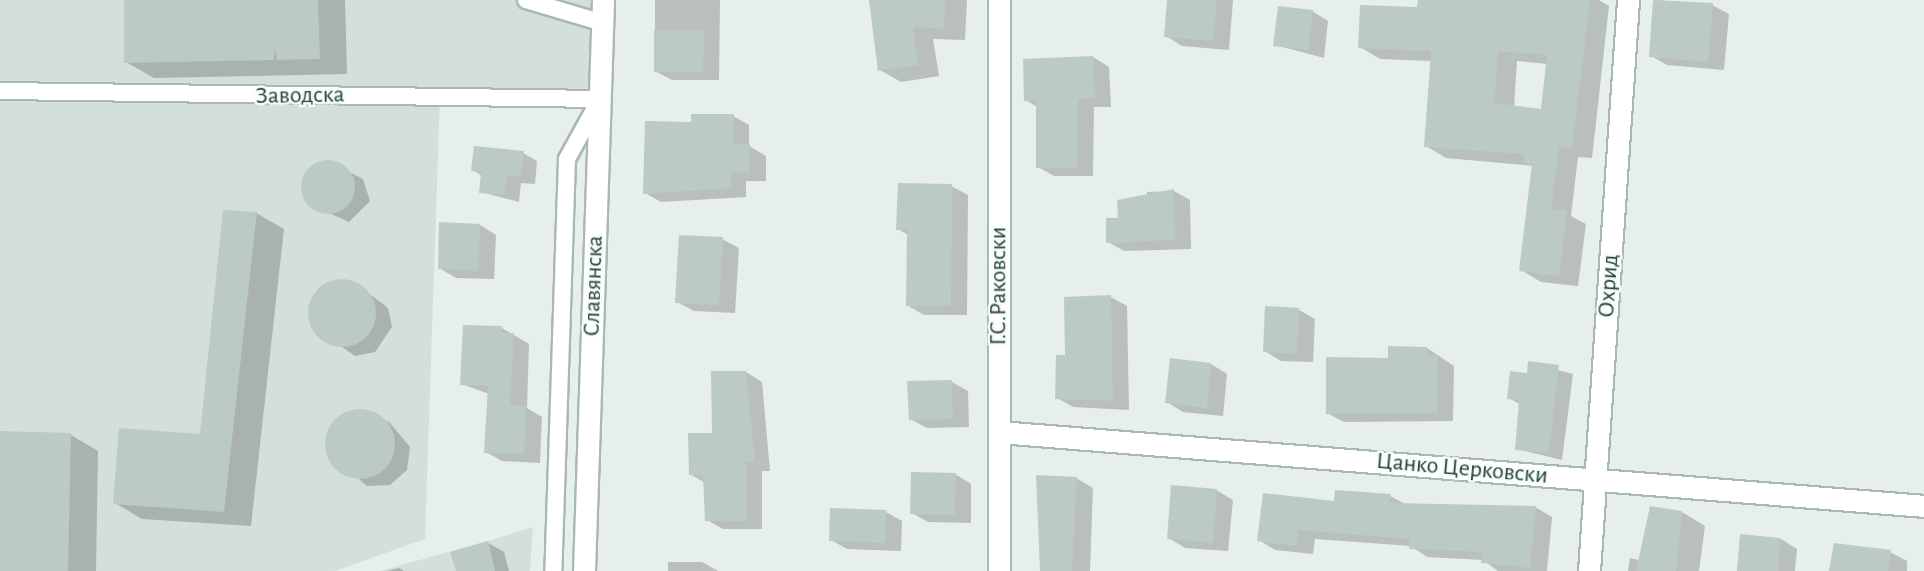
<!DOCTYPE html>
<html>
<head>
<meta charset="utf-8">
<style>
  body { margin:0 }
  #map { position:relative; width:1924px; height:571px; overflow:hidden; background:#e6efeb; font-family:"Alegreya Sans",sans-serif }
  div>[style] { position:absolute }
  .built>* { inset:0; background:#d4dfda }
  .shadow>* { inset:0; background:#0003 }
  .building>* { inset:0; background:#bbcac4 }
  .round { border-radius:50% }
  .roads { filter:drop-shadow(2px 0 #a8b8b2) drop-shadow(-2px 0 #a8b8b2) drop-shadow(0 2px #a8b8b2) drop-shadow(0 -2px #a8b8b2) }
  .lane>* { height:16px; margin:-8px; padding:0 8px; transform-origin:8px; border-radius:8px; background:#fff }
  .street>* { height:21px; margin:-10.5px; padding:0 10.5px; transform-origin:10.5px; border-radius:10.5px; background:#fff }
  .secondary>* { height:21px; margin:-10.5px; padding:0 10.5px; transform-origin:10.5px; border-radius:10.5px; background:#fff }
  span { translate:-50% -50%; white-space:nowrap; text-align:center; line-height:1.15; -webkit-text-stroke:5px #f7fbf9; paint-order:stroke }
  .street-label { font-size:24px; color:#24423a }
</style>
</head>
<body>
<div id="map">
  <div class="built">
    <div style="clip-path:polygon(0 0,603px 0,600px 99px,440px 95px,425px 539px,335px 571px,0 571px)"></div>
    <div style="clip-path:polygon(533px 527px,530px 571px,380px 571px,488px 541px)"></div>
  </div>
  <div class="shadow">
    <div style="clip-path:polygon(125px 0,345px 0,347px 74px,154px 78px,126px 62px)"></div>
    <div style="clip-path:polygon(655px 0,720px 0,719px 80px,672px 80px,655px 71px)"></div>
    <div style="clip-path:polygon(870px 0,967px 0,965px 40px,933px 39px,939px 76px,901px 82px,880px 70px)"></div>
    <div style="clip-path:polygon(1169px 0,1233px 0,1229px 50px,1182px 46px,1166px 36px)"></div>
    <div style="clip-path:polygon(evenodd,1420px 0,1599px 0,1609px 6px,1592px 158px,1578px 157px,1571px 216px,1586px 224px,1578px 286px,1541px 282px,1521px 270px,1534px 166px,1446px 158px,1426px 146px,1432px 61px,1380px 59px,1360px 47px,1419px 9px,1420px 0,1517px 61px,1548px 64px,1543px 111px,1514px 107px,1517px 61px)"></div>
    <div style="clip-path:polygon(1655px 0,1712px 5px,1729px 14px,1724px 70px,1667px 65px,1651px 56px)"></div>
    <div style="clip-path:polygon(1312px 11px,1328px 21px,1324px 58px,1275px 45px)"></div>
    <div style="clip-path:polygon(1093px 57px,1109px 67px,1111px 107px,1094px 107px,1093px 176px,1054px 176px,1038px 167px,1037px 107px,1026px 100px)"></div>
    <div style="clip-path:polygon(733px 116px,749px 125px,749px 146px,766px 156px,766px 181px,746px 181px,746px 197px,661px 202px,645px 193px)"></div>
    <div style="clip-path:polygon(523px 153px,537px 161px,535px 184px,521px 183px,519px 202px,481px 192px,482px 176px,473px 170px)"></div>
    <div style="clip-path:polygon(330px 162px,363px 179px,370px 201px,349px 222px,309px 204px,304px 180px,313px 166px)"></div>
    <div style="clip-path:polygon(951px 186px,968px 195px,967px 315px,924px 315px,907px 305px,908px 235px,898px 229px)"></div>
    <div style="clip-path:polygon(1174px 191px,1190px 200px,1191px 249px,1124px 251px,1108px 242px,1120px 219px,1147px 201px,1147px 192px)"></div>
    <div style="clip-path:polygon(256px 213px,284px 229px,251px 526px,142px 519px,115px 503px,201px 436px)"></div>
    <div style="clip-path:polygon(480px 225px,496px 235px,494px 279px,456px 278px,439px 268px)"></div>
    <div style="clip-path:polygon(722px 239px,739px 248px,735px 313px,694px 311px,677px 302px)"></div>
    <div style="clip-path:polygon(333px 282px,355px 283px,388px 308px,392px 327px,375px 352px,355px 356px,313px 327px,310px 306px)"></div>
    <div style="clip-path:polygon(1111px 297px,1127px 306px,1129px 410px,1073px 407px,1057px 398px,1067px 357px)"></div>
    <div style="clip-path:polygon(1299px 310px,1315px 319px,1313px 362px,1281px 361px,1265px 351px)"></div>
    <div style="clip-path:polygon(502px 328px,529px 344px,527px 408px,542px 417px,540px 463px,502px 461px,486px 452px,489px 394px,462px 384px)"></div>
    <div style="clip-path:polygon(1427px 348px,1454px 366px,1453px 421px,1344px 422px,1327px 413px,1390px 359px)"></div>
    <div style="clip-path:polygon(1530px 363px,1573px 374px,1562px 460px,1517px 449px,1521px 405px,1509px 398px,1528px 375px)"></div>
    <div style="clip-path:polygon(1211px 364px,1227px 374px,1223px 416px,1183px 412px,1167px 402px)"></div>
    <div style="clip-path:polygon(746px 372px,762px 382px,770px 471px,762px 471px,762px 529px,723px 529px,707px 520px,705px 483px,690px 474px)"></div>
    <div style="clip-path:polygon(952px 382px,968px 391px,969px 427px,927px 428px,910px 419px)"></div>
    <div style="clip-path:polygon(351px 411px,389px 422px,410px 447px,407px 470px,390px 485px,367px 486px,328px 453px,328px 433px)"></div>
    <div style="clip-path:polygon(0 433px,71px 435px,98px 451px,96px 571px,0 571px)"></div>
    <div style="clip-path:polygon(955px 474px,971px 484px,971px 523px,928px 522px,912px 513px)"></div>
    <div style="clip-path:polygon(1076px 478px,1093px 488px,1090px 571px,1041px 571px)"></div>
    <div style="clip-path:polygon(1216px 490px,1233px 500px,1228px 551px,1185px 548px,1169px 538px)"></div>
    <div style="clip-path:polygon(1390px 496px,1407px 505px,1535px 507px,1552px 517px,1547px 571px,1498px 571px,1483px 560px,1427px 557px,1411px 546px,1315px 539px,1313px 554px,1275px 550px,1259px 540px,1336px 503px)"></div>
    <div style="clip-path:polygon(832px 510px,886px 512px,902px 521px,901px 551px,847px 549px,831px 540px)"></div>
    <div style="clip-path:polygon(1682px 512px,1705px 526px,1699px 571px,1628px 571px,1630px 558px,1639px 560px)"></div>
    <div style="clip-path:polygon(1781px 539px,1797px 549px,1795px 571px,1738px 571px)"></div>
    <div style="clip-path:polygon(488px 543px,504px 552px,509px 571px,458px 571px)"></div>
    <div style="clip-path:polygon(1835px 545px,1890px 552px,1907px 561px,1907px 571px,1829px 571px)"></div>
    <div style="clip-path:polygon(668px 562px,702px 562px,718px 571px,668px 571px)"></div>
    <div style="clip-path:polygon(399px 568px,404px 571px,387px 571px)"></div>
  </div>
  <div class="building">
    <div style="clip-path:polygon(124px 0,318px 0,320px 59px,277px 60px,275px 47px,274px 60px,124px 63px)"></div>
    <div style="clip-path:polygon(869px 0,946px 0,944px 29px,913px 27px,918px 65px,878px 71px)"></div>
    <div style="clip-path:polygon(1167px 0,1217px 0,1213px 41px,1164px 37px)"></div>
    <div style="clip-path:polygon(evenodd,1418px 0,1590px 0,1572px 148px,1559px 147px,1551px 209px,1567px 211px,1559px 276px,1519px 271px,1532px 164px,1523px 163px,1524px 154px,1424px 147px,1431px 51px,1358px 48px,1360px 5px,1417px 7px,1418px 0,1498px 51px,1547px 55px,1541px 109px,1494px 103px,1498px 51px)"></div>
    <div style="clip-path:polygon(1653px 0,1713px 3px,1708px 62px,1649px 57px)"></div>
    <div style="clip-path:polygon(1278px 6px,1313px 10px,1308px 50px,1273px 46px)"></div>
    <div style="clip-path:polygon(654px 30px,704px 30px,703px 72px,654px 72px)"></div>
    <div style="clip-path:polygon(1093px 56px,1095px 98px,1078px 99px,1077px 168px,1036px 168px,1036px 101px,1024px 101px,1023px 59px)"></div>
    <div style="clip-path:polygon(691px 114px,734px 114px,733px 144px,750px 144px,750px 173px,731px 172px,731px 188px,643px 194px,645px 121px,691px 122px)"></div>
    <div style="clip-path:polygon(474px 146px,524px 151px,521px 177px,507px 176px,505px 195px,479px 193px,481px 172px,471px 171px)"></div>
    <div class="round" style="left:301px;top:160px;width:54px;height:54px"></div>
    <div style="clip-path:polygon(898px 183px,952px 184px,951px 306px,906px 306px,907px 230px,896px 230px)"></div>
    <div style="clip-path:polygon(1174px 189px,1175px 240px,1106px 243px,1106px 218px,1118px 218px,1117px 200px)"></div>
    <div style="clip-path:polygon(223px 210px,257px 212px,224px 512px,113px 504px,119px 428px,200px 434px)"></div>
    <div style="clip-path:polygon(439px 222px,480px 224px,478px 271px,438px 269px)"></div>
    <div style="clip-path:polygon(679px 235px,723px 237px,719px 305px,675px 303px)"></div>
    <div class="round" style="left:308px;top:279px;width:68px;height:68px"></div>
    <div style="clip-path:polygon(1111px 295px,1113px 401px,1055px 399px,1056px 355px,1065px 355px,1064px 297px)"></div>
    <div style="clip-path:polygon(1265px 306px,1299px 308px,1297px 354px,1263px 352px)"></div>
    <div style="clip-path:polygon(463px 325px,502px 326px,502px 333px,514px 333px,510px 405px,526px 406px,524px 454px,484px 453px,488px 386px,460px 385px)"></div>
    <div style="clip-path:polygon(1388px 346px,1427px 347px,1427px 355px,1438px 355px,1437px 413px,1326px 414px,1326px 357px,1388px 358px)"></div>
    <div style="clip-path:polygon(1170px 358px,1211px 363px,1207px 408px,1165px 403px)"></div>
    <div style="clip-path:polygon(1528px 361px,1559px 365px,1549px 453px,1515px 450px,1519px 400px,1507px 399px,1510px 371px,1527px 373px)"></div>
    <div style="clip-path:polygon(711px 371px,746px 371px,755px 462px,746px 462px,746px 521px,705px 521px,703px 475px,689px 475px,688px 433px,712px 433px)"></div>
    <div style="clip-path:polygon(952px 380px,953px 419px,909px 420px,907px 381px)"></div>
    <div class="round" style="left:325px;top:409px;width:70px;height:70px"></div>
    <div style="clip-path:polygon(0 431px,71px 433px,68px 571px,0 571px)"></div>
    <div style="clip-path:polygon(911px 472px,956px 473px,955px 515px,910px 514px)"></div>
    <div style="clip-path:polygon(1036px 475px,1077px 477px,1072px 571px,1040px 571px)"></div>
    <div style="clip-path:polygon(1171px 485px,1217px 489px,1213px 543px,1167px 539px)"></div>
    <div style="clip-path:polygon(1335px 490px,1391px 494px,1390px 503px,1536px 506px,1530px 568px,1481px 563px,1482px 552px,1409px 549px,1409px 539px,1299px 530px,1297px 546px,1257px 541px,1263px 493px,1334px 501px)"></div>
    <div style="clip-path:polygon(1650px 506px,1682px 511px,1676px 571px,1636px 571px)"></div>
    <div style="clip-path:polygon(830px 508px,886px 510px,885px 543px,829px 541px)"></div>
    <div style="clip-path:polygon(1740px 534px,1781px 538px,1778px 571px,1737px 571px)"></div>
    <div style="clip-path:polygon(488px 541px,495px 571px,456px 571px,450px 552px)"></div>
    <div style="clip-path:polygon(1834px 543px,1891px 550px,1888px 571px,1829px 571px)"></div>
  </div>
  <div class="roads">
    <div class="lane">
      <div style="left:526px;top:0;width:80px;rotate:16.6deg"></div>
      <div style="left:0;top:91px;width:600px;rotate:0.76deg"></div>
      <div style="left:600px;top:99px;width:68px;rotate:118.8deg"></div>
      <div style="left:567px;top:159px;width:412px;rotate:91.9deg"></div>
    </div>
    <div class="street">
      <div style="left:999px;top:0;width:571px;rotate:90deg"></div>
      <div style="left:999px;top:432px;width:928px;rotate:4.57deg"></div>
      <div style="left:1589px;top:571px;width:572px;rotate:-86.09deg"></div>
    </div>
    <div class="secondary">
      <div style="left:584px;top:571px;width:571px;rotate:-88.09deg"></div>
    </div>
  </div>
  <div class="street-label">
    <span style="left:300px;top:96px;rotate:-1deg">Заводска</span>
    <span style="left:594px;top:286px;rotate:-88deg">Славянска</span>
    <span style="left:999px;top:286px;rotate:-90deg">Г.С.Раковски</span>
    <span style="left:1609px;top:286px;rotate:-86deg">Охрид</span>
    <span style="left:1462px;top:469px;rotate:5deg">Цанко Церковски</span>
  </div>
</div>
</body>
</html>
